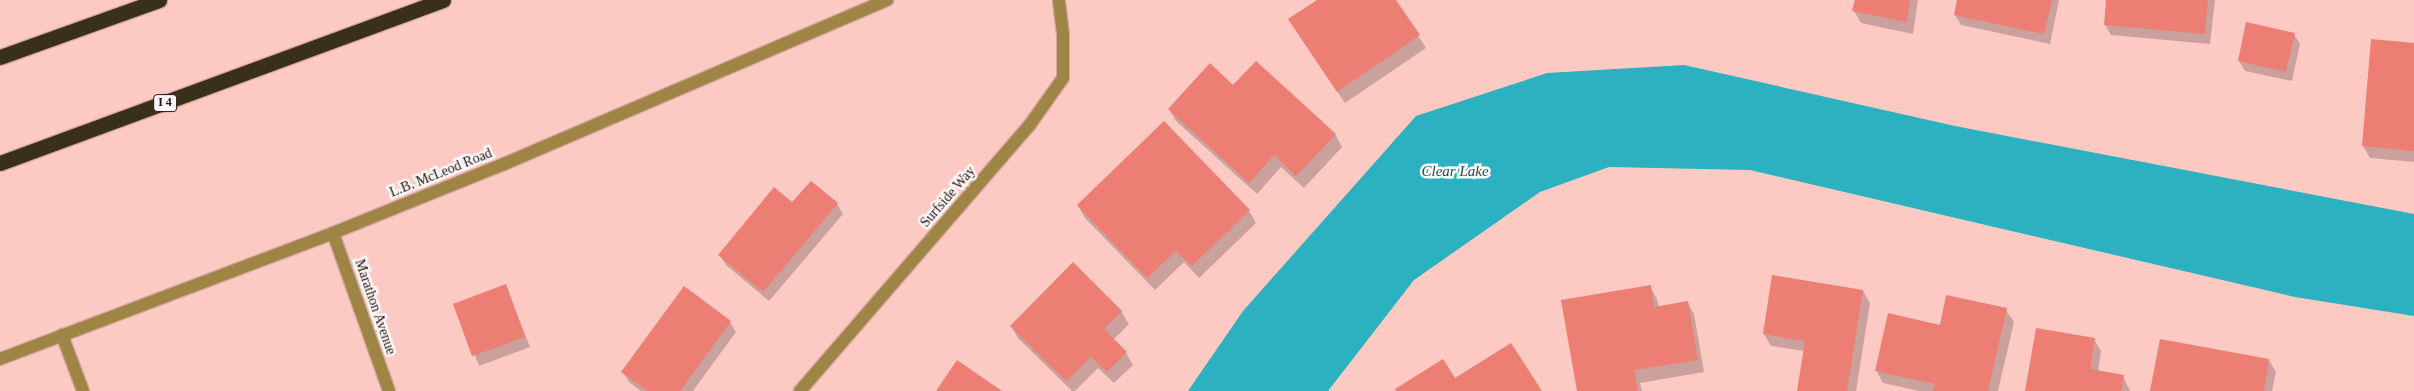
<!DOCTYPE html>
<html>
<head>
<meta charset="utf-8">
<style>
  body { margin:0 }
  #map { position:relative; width:2414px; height:391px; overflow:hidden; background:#fdcac3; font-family:"Times New Roman",serif }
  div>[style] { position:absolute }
  .water>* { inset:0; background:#2cb1c0 }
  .shadow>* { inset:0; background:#0003 }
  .building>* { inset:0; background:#ec7e73 }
  .roads { filter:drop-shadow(1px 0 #d7a8a2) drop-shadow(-1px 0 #d7a8a2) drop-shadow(0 1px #d7a8a2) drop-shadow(0 -1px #d7a8a2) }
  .service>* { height:12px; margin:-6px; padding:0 6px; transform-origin:6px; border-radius:6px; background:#9f8545 }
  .minor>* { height:12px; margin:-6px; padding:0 6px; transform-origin:6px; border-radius:6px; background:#9f8545 }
  .tertiary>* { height:12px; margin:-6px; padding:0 6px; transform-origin:6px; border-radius:6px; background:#9f8545 }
  .motorway>* { height:15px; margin:-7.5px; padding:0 7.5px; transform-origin:7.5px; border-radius:7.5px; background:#3a3019 }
  span { translate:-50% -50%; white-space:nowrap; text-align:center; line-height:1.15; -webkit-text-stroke:5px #f9f9f9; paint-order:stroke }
  .shield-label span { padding:1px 4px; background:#f9f9f9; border:1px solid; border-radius:4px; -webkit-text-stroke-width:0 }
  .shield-label { font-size:12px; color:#2b0e0b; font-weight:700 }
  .street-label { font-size:14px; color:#2b0e0b }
  .water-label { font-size:15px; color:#2b464a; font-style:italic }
</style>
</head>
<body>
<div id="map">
  <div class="water">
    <div style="clip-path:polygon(1684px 65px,1955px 126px,2414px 214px,2414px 316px,2295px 297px,1750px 170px,1609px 167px,1540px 192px,1414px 280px,1328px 391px,1188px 391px,1243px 311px,1416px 116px,1547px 73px)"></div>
  </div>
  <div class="shadow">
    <div style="clip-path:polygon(1319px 0,1395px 0,1426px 48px,1345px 103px,1289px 20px)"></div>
    <div style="clip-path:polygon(1856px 0,1918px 0,1913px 34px,1861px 23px,1854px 11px)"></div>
    <div style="clip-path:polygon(1959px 0,2059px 0,2050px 44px,1961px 25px,1955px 15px)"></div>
    <div style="clip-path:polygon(2107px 0,2215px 0,2210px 44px,2111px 35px,2105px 25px)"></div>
    <div style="clip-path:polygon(2294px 34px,2300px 44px,2292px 81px,2245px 71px,2239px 61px)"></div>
    <div style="clip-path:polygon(2414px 44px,2414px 162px,2370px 158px,2363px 146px)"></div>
    <div style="clip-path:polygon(1233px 87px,1335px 134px,1342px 147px,1304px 188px,1281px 167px,1257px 194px,1176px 121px,1169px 109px)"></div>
    <div style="clip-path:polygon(793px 204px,837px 204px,843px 214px,769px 301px,726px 265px,720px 255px)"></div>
    <div style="clip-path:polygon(1078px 206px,1249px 211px,1256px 223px,1199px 278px,1184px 262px,1155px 290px,1085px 218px)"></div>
    <div style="clip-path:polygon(506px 286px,530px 347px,479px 366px,454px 304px)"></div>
    <div style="clip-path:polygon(1650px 287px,1657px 299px,1659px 307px,1687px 302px,1694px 314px,1704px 372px,1640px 383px,1642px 391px,1578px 391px)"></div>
    <div style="clip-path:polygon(1863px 291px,1870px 303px,1856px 391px,1798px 391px,1804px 351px,1771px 346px,1764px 334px)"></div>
    <div style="clip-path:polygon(2006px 310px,2014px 322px,1998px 391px,1919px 391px,1883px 383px,1876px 370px,1941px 326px)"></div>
    <div style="clip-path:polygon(1121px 311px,1129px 324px,1113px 340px,1126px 353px,1133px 365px,1114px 383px,1098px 368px,1075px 391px,1072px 391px,1018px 338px,1011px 326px)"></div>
    <div style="clip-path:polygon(730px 322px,736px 332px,693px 391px,641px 391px,629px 382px,623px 372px)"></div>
    <div style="clip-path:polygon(2094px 339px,2101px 351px,2098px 372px,2123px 376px,2130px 391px,2027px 391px)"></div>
    <div style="clip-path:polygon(2269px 360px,2276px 372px,2272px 391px,2151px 391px)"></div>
  </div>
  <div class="building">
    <div style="clip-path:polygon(1317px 0,1396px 0,1420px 35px,1337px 92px,1288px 19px)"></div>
    <div style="clip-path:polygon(1855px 0,1910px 0,1907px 22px,1852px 11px)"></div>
    <div style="clip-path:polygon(1957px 0,2052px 0,2044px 34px,1954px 15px)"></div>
    <div style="clip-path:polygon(2106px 0,2208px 0,2205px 34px,2104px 25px)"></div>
    <div style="clip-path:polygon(2246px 22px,2295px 33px,2286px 72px,2238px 61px)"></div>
    <div style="clip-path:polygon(2371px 39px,2414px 43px,2414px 151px,2362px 146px)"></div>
    <div style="clip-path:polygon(1256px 61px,1336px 134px,1296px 176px,1274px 155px,1249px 183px,1168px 109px,1210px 63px,1233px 85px)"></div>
    <div style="clip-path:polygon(1164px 121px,1250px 210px,1192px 266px,1176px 251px,1147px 278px,1077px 205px)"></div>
    <div style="clip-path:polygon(811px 181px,838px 203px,763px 292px,718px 255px,774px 187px,792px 202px)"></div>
    <div style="clip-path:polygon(1073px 262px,1122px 311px,1104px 329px,1127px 352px,1107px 372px,1091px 357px,1066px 381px,1010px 326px)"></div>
    <div style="clip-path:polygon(1772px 275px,1863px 290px,1847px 391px,1797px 391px,1805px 341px,1763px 334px)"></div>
    <div style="clip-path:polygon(506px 284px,525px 337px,472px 356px,453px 304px)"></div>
    <div style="clip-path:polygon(1651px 285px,1654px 307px,1688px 301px,1698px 360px,1634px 370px,1638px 391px,1577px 391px,1561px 300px)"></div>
    <div style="clip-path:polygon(684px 286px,731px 321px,680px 391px,648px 391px,621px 372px)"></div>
    <div style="clip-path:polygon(1946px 295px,2007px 308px,1988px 391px,1933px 391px,1935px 384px,1875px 371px,1888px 313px,1940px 325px)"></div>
    <div style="clip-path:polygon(2036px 328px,2095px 338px,2090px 369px,2124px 375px,2121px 391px,2025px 391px)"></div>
    <div style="clip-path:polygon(2160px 339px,2269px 359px,2264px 391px,2150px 391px)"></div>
    <div style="clip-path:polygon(1511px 343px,1542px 391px,1396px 391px,1395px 389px,1443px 359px,1455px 378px)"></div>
    <div style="clip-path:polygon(957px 360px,1002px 391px,936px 391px)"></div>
  </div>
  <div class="roads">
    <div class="service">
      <div style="left:62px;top:335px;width:60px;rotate:69.4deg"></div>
    </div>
    <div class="minor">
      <div style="left:333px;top:233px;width:168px;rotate:70.5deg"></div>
      <div style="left:800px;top:391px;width:350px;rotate:-49.2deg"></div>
      <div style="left:1029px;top:126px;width:59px;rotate:-54.7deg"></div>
      <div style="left:1063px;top:78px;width:44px;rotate:-90deg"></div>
      <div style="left:1063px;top:34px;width:34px;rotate:-97deg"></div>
    </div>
    <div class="tertiary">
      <div style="left:0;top:359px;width:356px;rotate:-20.7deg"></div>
      <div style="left:333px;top:233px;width:184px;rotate:-22deg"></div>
      <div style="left:504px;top:164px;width:417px;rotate:-23.2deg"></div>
    </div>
    <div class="motorway">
      <div style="left:0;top:57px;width:169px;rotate:-19.7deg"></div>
      <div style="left:0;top:163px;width:472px;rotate:-20.2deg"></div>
    </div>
  </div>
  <div class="shield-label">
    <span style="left:165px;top:103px">I 4</span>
  </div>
  <div class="street-label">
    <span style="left:441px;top:173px;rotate:-22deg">L.B. McLeod Road</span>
    <span style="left:948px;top:197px;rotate:-49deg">Surfside Way</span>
    <span style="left:375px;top:307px;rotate:71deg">Marathon Avenue</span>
  </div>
  <div class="water-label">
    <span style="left:1455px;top:172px">Clear Lake</span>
  </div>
</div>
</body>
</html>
